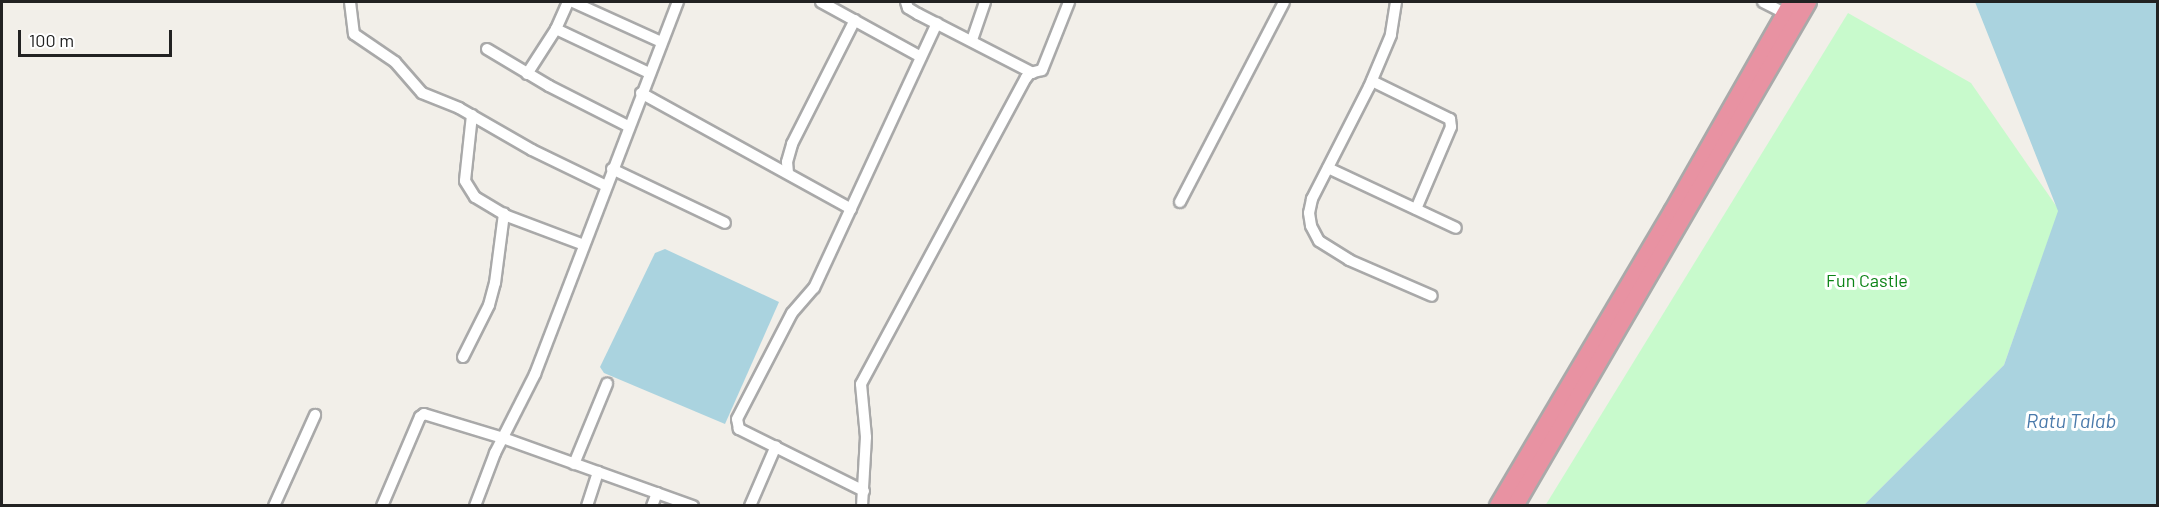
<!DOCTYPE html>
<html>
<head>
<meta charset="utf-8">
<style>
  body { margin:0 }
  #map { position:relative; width:2159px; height:507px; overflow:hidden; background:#f2efe9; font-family:Barlow,sans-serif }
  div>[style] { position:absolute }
  .park>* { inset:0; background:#c8facc }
  .water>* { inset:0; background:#aad3df }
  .roads { filter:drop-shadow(2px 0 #a9a9a9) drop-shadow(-2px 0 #a9a9a9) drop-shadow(0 2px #a9a9a9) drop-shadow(0 -2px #a9a9a9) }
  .minor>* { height:10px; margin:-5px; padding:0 5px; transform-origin:5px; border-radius:5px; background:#fff }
  .highway>* { height:16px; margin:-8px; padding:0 8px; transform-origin:8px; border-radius:8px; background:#e892a2 }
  span { translate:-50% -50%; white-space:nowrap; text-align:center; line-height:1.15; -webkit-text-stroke:6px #fff; paint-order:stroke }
  .park-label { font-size:18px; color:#0c8416 }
  .water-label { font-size:20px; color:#4a7aab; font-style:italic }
  .frame { position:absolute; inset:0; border:3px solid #222; pointer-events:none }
  .scale { position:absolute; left:18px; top:30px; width:154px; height:27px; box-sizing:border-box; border:3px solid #222; border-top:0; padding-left:8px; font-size:18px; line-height:21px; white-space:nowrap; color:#222; -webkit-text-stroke:4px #fff; paint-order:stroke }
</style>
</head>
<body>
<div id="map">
  <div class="park">
    <div style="clip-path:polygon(1848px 13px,1971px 83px,2059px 210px,2004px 365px,1864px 505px,1545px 506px)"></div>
  </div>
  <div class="water">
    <div style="clip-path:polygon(1975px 2px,2157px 2px,2157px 505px,1864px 505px,2004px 365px,2058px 211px)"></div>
    <div style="clip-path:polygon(665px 249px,779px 302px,725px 424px,604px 373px,600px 367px,655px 253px)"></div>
  </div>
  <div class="roads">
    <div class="minor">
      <div style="left:350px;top:2px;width:32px;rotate:83deg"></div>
      <div style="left:354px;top:34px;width:50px;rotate:34.3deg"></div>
      <div style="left:395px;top:62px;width:41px;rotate:48.9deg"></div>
      <div style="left:422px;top:93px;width:40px;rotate:22deg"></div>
      <div style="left:459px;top:108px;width:84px;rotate:29.9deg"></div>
      <div style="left:532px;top:150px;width:82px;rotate:25.9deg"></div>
      <div style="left:573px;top:2px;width:97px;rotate:24.4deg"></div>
      <div style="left:821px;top:2px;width:114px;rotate:28.8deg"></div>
      <div style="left:906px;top:2px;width:6px;rotate:72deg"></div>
      <div style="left:908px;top:8px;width:12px;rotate:31deg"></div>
      <div style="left:918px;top:14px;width:129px;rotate:27.2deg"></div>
      <div style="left:1396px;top:2px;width:33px;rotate:99deg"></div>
      <div style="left:1391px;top:35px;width:56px;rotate:112.9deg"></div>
      <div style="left:1369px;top:87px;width:126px;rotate:117deg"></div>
      <div style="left:1312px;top:199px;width:14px;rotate:102deg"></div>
      <div style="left:1309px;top:213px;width:13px;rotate:81deg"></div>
      <div style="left:1311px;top:226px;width:17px;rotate:62deg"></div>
      <div style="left:1319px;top:241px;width:36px;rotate:32deg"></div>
      <div style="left:1349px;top:260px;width:90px;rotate:23.4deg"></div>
      <div style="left:1763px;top:2px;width:25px;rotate:27deg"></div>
      <div style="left:556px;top:29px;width:103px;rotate:25.3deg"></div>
      <div style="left:972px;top:40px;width:40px;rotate:-71.1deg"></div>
      <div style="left:487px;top:49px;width:72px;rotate:30.8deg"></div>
      <div style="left:549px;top:86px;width:89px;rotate:26.9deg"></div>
      <div style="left:527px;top:74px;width:54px;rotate:-57.2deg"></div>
      <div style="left:556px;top:29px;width:30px;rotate:-66deg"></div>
      <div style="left:1372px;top:81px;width:87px;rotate:26deg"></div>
      <div style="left:1450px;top:119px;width:8px;rotate:83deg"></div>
      <div style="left:1451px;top:127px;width:89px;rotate:113.1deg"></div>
      <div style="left:641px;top:93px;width:240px;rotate:28.9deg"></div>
      <div style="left:472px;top:115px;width:66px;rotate:96.1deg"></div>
      <div style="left:465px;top:181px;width:19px;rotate:58deg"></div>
      <div style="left:475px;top:197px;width:37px;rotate:31deg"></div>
      <div style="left:507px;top:216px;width:82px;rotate:20.6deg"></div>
      <div style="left:1328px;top:168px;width:141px;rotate:25.1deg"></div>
      <div style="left:612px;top:169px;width:125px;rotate:25.5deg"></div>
      <div style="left:788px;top:173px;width:11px;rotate:-95deg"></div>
      <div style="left:787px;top:162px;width:19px;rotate:-74deg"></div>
      <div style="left:792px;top:144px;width:139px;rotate:-63.1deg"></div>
      <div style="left:1180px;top:202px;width:225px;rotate:-62.5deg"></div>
      <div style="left:463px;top:357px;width:58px;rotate:-63.4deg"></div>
      <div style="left:489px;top:305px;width:23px;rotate:-75deg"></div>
      <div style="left:495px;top:283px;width:70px;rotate:-82.6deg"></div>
      <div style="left:574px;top:464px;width:87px;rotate:-67.6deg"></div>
      <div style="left:864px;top:491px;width:140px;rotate:-153.6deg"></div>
      <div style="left:739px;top:429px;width:10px;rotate:-101deg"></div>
      <div style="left:737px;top:419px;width:119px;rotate:-62.6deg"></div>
      <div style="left:792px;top:313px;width:33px;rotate:-49deg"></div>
      <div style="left:814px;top:288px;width:292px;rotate:-65.1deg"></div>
      <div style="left:274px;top:506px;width:100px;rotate:-65.7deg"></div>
      <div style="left:382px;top:506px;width:97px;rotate:-66.9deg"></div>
      <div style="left:420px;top:417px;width:5px;rotate:-37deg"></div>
      <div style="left:424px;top:414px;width:83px;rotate:16.9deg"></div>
      <div style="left:503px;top:438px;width:202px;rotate:19.7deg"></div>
      <div style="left:475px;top:506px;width:57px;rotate:-69.3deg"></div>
      <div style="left:495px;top:453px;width:89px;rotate:-63.1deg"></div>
      <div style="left:535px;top:374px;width:399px;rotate:-69deg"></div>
      <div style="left:587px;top:506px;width:36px;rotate:-72deg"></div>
      <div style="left:652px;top:506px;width:14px;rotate:-69deg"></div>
      <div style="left:750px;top:506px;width:65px;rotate:-66.6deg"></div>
      <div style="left:862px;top:506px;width:69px;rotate:-86.7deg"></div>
      <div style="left:866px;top:437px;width:53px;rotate:-95.4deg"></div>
      <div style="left:861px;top:384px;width:348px;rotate:-61.7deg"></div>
      <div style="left:1026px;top:78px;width:6px;rotate:-51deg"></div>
      <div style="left:1030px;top:73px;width:12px;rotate:-14deg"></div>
      <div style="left:1042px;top:70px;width:73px;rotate:-68.3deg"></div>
    </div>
    <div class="highway">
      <div style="left:1498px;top:506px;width:342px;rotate:-59.4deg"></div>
      <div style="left:1672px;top:212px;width:242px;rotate:-60.3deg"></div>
      <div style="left:1515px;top:506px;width:583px;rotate:-59.83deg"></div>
    </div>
  </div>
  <div class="park-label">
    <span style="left:1867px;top:280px">Fun Castle</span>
  </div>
  <div class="water-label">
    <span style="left:2071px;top:420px">Ratu Talab</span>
  </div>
  <div class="frame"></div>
  <div class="scale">100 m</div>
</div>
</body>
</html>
